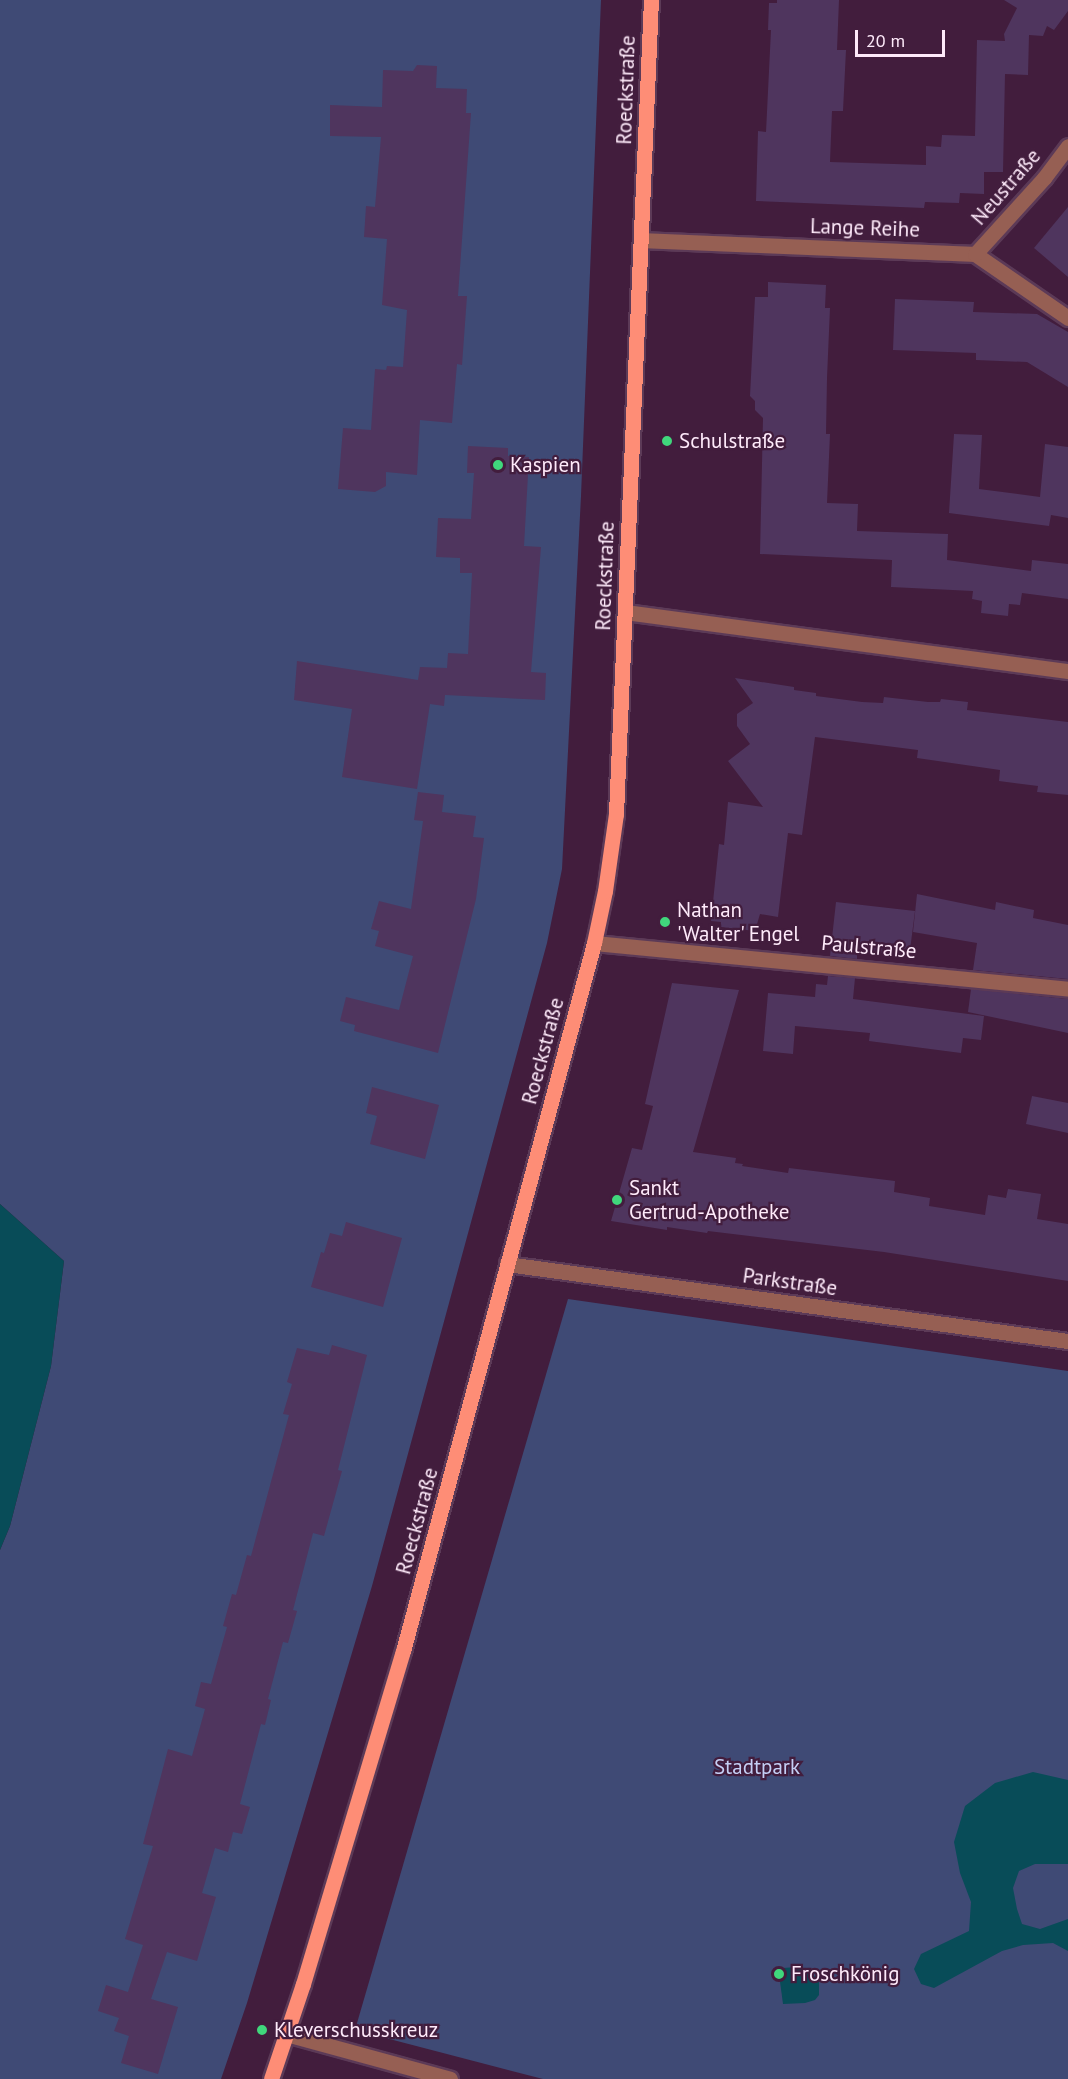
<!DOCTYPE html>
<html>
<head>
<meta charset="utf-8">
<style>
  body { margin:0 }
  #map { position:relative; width:1068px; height:2079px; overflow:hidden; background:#421d3d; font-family:"PT Sans",sans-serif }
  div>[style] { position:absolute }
  .green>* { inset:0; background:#3f4a75 }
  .water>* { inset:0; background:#084c58 }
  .building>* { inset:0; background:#4f355e }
  .roads { filter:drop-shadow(2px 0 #5c3a57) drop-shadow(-2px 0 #5c3a57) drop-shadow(0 2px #5c3a57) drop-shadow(0 -2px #5c3a57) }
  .minor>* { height:15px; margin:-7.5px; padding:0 7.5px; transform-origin:7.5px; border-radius:7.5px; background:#965f53 }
  .major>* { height:15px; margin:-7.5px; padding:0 7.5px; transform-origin:7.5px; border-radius:7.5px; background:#fe8d76 }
  .dots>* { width:16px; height:16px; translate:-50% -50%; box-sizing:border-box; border:3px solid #421d3d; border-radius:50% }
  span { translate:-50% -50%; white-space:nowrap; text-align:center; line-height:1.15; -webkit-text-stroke:4.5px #421d3d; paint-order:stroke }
  .street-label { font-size:21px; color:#feeafa }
  .poi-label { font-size:21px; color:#feeafa }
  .left { translate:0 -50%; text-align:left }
  .park-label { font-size:21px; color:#c4cff5 }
  .scale { position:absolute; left:855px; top:30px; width:90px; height:27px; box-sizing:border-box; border:3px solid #feeafa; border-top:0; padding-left:8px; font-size:18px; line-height:21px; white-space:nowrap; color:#feeafa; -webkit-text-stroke:4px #421d3d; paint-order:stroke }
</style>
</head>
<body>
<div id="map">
  <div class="green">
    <div style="clip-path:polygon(0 0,601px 0,581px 496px,562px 869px,547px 943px,372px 1586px,247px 2003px,221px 2079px,0 2079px,0 1550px,10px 1526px,51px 1366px,64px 1261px,0 1204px)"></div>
    <div style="clip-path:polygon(568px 1299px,1068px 1371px,1068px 2079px,543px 2079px,355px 2030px)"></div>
  </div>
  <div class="water">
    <div style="clip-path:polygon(0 1204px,64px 1261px,51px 1366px,10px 1526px,0 1550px)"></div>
    <div style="clip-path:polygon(1033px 1772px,1068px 1780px,1068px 1864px,1035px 1864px,1019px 1871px,1013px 1888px,1017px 1909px,1022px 1924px,1040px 1929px,1068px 1919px,1068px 1951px,1053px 1943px,1023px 1945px,1002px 1951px,934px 1988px,921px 1984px,914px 1969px,921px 1954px,969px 1931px,971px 1902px,960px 1873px,954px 1842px,965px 1806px,995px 1783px)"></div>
    <div style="clip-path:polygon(797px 1967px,811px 1972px,819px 1981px,819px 1995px,815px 2000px,805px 2003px,783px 2004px,779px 1974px,783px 1968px)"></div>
  </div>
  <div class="building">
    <div style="clip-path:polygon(777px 0,839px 0,837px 50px,846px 50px,843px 111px,832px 111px,830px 162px,926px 165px,926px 146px,941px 147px,942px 135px,975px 136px,977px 40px,1005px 41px,1004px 34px,1017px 8px,1004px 0,1068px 0,1068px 11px,1054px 30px,1047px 26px,1043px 36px,1029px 35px,1028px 75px,1005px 74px,1003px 172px,984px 172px,984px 194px,960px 193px,959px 203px,925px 202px,924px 208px,756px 201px,758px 131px,766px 132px,771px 30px,768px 30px,769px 3px,777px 3px)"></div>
    <div style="clip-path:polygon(417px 65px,437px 66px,436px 88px,467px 89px,466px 113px,471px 113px,458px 296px,467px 296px,462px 365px,457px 364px,452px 423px,420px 420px,417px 475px,386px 472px,386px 486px,375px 492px,338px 489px,343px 428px,371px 430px,375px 369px,386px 370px,387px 366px,403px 367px,407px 310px,382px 305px,387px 239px,364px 237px,366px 206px,375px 207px,381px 137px,330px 136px,330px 105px,382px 107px,383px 70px,413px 71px)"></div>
    <div style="clip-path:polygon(1068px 207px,1068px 277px,1034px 248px)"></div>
    <div style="clip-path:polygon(768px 282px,826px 285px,825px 308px,830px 308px,827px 378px,826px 434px,830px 434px,827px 503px,858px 504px,857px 531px,948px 534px,947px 560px,1031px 571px,1032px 560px,1068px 564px,1068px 599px,1022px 593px,1020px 605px,1009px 604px,1008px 616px,981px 613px,982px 601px,972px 599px,973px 591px,891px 587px,892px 560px,760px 554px,763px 418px,755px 410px,755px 401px,750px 396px,755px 297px,768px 297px)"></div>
    <div style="clip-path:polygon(895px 299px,974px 302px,973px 312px,1037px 314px,1068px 332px,1068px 387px,1027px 362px,976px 360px,976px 353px,893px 350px)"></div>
    <div style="clip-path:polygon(954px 434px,982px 435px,979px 489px,1040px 497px,1045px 444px,1068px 447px,1068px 518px,1051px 515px,1049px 526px,949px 513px)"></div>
    <div style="clip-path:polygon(468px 446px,508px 448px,508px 456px,529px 457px,524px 546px,541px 547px,531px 672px,546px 673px,545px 700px,445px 695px,444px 706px,430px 704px,417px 789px,342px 777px,352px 709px,294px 700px,297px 661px,418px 680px,420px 667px,447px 668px,448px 653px,468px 654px,472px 573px,460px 573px,460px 558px,436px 557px,438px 518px,471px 519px,474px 473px,467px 473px)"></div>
    <div style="clip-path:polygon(735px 678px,794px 687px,794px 690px,816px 693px,816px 696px,862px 702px,883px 703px,884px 697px,928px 702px,940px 702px,941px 699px,968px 702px,967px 710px,1068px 722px,1068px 795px,1037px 792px,1038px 786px,999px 781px,1000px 770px,917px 758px,918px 750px,815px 737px,802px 835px,788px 833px,778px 917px,760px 914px,755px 931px,721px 927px,721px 922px,711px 921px,719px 844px,724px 845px,728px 802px,763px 807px,728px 761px,750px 744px,737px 726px,737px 714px,753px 703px)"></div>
    <div style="clip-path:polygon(418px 792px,444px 795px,442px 812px,476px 816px,473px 837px,484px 838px,476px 899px,438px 1053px,354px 1031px,355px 1025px,340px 1021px,346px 997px,399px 1010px,413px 956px,375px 946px,379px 931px,371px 929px,379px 901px,411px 909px,423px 821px,414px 820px)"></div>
    <div style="clip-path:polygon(917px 894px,995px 910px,996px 902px,1034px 910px,1033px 918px,1068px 925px,1068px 979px,973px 970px,977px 943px,913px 932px)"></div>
    <div style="clip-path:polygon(836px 902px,915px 911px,910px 950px,883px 945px,882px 953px,857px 950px,857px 959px,830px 956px)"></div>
    <div style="clip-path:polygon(828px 976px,855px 978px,853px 999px,984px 1016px,981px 1040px,963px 1038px,961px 1053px,869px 1041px,870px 1033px,795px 1026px,793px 1054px,763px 1051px,768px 993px,815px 997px,816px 984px,827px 985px)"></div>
    <div style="clip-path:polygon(672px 983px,739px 990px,693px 1152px,736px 1158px,735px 1163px,743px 1164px,742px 1166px,788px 1173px,789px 1168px,895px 1181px,894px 1192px,930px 1198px,929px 1206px,985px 1215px,988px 1195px,1006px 1198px,1008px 1189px,1041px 1194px,1037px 1219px,1068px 1224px,1068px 1281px,884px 1252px,708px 1231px,707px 1233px,667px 1227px,667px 1230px,611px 1221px,632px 1148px,642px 1150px,653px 1106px,645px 1104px)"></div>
    <div style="clip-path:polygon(971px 989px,1068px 999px,1068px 1033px,968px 1012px)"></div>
    <div style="clip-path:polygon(372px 1087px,439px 1105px,425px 1159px,370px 1144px,377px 1116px,366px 1113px)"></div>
    <div style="clip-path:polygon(1032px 1096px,1068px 1103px,1068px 1133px,1026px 1124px)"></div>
    <div style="clip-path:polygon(346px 1222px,402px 1238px,383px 1307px,311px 1287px,321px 1252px,324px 1253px,330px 1233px,342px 1236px)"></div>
    <div style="clip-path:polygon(332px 1345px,367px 1355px,338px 1470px,342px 1471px,324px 1536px,313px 1533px,293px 1610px,297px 1611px,288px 1643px,283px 1642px,268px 1699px,271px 1700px,265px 1725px,261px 1724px,240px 1804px,250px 1807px,242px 1834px,233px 1832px,228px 1852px,215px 1848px,202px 1893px,216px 1897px,197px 1961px,167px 1952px,151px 1999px,178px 2007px,158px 2074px,121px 2063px,129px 2036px,114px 2031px,119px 2018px,98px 2011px,106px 1985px,128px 1992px,143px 1945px,125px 1939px,153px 1846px,143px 1844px,168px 1749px,192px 1756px,205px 1709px,195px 1706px,201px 1682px,211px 1684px,227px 1627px,223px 1626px,232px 1594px,236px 1595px,247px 1555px,251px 1556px,289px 1415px,283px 1414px,292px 1384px,287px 1382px,297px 1348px,329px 1355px)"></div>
  </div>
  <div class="roads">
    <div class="minor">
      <div style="left:641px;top:240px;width:334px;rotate:2.4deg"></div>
      <div style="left:975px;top:254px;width:113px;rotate:34.5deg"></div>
      <div style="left:975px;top:254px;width:103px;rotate:-47.8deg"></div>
      <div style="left:1044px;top:178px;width:40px;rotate:-53deg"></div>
      <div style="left:625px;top:612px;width:447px;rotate:7.6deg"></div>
      <div style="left:594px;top:943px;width:476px;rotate:5.5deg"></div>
      <div style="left:507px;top:1264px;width:566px;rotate:7.82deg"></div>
      <div style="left:286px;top:2034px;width:170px;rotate:15.3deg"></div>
    </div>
    <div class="major">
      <div style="left:271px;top:2079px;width:100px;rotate:-71.4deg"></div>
      <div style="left:303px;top:1984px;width:348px;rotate:-73.3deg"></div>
      <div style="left:403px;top:1651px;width:733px;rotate:-74.9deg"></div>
      <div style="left:594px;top:943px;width:53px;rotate:-78.1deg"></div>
      <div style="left:605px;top:891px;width:78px;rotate:-81.9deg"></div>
      <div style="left:616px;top:814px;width:815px;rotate:-87.54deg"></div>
    </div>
  </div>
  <div class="dots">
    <div style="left:667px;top:441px;background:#40d77c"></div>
    <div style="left:498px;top:465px;background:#40d77c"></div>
    <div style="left:665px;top:922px;background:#40d77c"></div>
    <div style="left:617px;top:1200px;background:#40d77c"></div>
    <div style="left:779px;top:1974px;background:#40d77c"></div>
    <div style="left:262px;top:2030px;background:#40d77c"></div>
  </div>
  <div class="street-label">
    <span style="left:626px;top:90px;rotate:-88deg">Roeckstraße</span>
    <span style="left:1006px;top:187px;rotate:-49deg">Neustraße</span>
    <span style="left:865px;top:228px;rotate:2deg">Lange Reihe</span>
    <span style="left:605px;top:576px;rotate:-88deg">Roeckstraße</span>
    <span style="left:869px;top:947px;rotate:5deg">Paulstraße</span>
    <span style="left:543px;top:1051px;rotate:-75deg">Roeckstraße</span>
    <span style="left:790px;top:1282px;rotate:8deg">Parkstraße</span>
    <span style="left:417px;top:1521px;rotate:-75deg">Roeckstraße</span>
  </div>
  <div class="poi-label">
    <span class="left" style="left:679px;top:441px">Schulstraße</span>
    <span class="left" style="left:510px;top:465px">Kaspien</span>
    <span class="left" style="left:677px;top:922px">Nathan<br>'Walter' Engel</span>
    <span class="left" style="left:629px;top:1200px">Sankt<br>Gertrud-Apotheke</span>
    <span class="left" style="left:791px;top:1974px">Froschkönig</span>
    <span class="left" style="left:274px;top:2030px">Kleverschusskreuz</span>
  </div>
  <div class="park-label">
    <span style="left:757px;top:1767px">Stadtpark</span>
  </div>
  <div class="scale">20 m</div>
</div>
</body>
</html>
